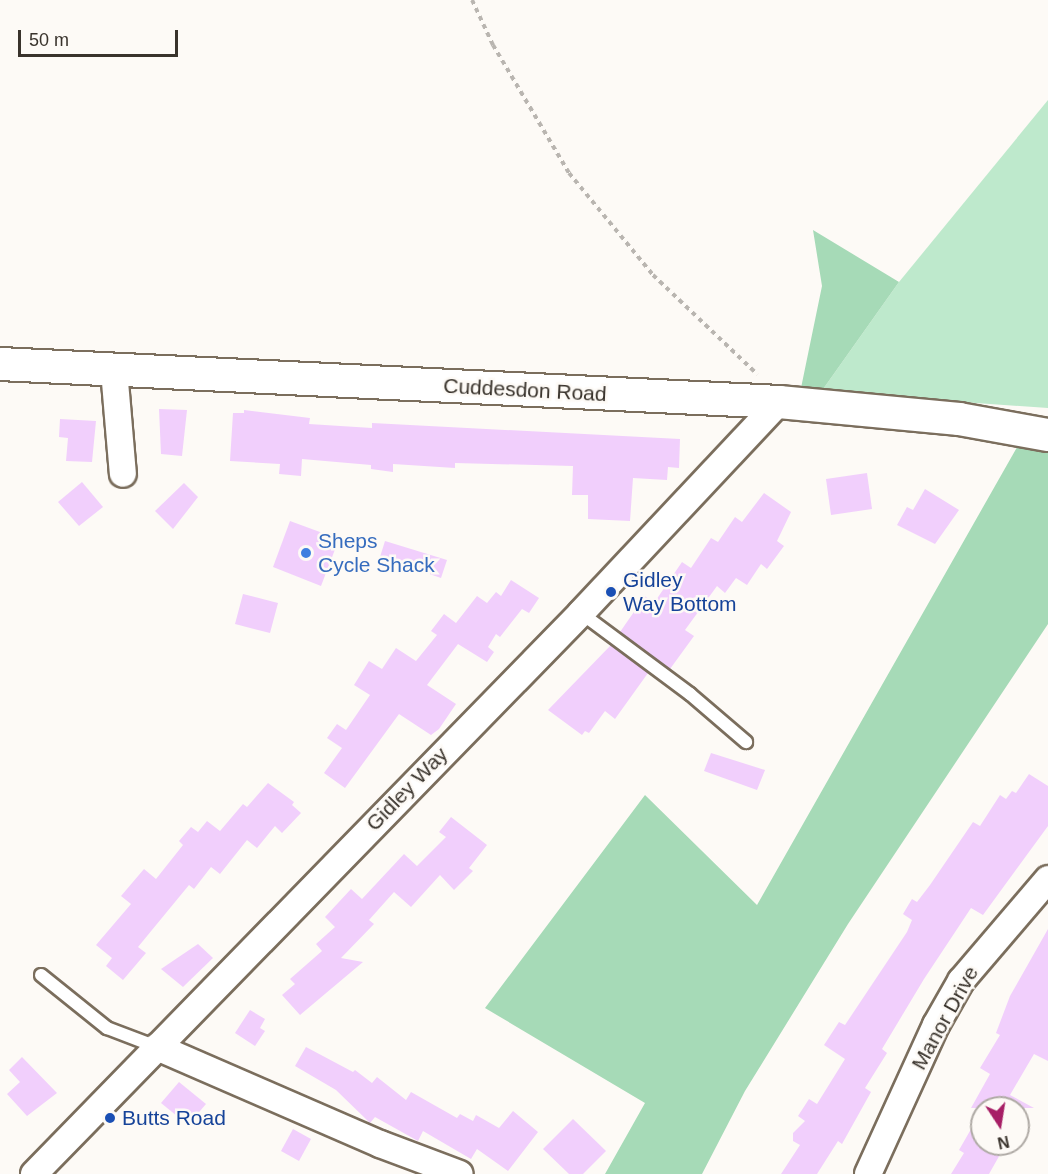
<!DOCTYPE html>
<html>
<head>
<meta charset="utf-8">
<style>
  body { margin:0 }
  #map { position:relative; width:1048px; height:1174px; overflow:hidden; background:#fdfaf6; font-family:Helvetica,sans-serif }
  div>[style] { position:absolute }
  .green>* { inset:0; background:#bee9cc }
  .forest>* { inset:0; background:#a6dab7 }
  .building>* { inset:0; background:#f1cffc }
  .path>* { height:4px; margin-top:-2px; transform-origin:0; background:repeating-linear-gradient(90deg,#b9b5b0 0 4.5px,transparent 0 9px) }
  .roads { filter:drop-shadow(2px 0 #7b6e5d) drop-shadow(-2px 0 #7b6e5d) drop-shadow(0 2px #7b6e5d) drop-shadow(0 -2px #7b6e5d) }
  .service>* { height:12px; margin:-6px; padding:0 6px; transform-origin:6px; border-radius:6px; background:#fff }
  .minor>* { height:26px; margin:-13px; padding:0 13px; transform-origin:13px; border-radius:13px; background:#fff }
  .tertiary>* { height:32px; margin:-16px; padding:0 16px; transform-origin:16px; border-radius:16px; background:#fff }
  .dots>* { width:16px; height:16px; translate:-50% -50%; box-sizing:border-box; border:3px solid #fdfaf6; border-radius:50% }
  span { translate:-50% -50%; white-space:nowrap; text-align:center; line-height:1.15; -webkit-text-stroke:5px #fdfaf6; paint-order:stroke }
  .street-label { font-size:21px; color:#39332c }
  .shop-label { font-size:21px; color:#366cbe }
  .left { translate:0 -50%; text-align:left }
  .transit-label { font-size:21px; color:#164399 }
  .north { position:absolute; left:970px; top:1096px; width:60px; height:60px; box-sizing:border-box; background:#fdfaf6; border:2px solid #afaaa5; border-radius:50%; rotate:168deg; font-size:16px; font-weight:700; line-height:24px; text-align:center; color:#39332c }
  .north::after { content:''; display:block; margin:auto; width:21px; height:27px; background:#a71f66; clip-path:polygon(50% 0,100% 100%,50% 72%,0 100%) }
  .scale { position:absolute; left:18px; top:30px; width:160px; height:27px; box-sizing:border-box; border:3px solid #39332c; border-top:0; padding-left:8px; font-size:18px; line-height:21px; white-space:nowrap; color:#39332c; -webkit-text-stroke:4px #fdfaf6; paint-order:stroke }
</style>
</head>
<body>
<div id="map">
  <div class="green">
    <div style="clip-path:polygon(1048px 100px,1048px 408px,821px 392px,899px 282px)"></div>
  </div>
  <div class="forest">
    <div style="clip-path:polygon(813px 230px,899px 282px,821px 392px,801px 388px,822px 286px)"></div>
    <div style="clip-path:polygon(1020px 442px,1048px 451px,1048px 624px,848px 924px,745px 1091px,702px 1174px,605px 1174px,645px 1103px,485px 1008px,645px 795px,757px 905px)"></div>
  </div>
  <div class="building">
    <div style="clip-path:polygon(159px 409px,187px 410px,182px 456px,161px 454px)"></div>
    <div style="clip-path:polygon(244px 410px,310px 418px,309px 424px,372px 428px,372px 423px,680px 439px,679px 468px,668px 467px,667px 480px,633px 478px,630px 521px,588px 519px,588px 495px,572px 495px,573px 466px,455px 463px,455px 468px,393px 464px,393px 472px,371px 469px,371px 465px,302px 459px,301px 476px,279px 474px,280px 464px,230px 461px,233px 413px,244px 413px)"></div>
    <div style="clip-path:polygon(60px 419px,96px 421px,92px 462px,66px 461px,68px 438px,59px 437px)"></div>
    <div style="clip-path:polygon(867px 473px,872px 509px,831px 515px,826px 479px)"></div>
    <div style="clip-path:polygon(82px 482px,103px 507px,79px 526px,58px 502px)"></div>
    <div style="clip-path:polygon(184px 483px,198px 497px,173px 529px,155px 511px)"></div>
    <div style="clip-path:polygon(925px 489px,959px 510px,935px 544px,897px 525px,907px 507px,913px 510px)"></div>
    <div style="clip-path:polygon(764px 493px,791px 512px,777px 541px,784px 546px,767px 569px,761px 564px,747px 585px,736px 578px,725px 593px,717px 586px,685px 630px,694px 636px,670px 669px,620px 632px,645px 596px,654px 603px,682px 562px,691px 568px,711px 538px,718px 542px,735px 517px,742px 522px)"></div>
    <div style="clip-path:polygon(290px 521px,339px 539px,321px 586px,273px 567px)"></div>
    <div style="clip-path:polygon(385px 541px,447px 560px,441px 578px,380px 557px)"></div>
    <div style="clip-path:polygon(511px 580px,539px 598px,529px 613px,522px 609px,500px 637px,496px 634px,488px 647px,494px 652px,487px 662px,458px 644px,427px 685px,456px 704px,439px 729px,431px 735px,399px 714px,345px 788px,324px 773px,342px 748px,327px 738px,337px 724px,346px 730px,370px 695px,354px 685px,369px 661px,382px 669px,396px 648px,416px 661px,437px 635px,431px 631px,444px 614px,456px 623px,477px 596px,487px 603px,496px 592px,501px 596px)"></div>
    <div style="clip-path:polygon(243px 594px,278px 603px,270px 633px,235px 624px)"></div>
    <div style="clip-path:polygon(611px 645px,648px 673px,615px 719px,605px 711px,589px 733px,585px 731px,582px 735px,548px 710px)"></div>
    <div style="clip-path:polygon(711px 753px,765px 770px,757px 790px,704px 771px)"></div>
    <div style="clip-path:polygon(1029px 774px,1048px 786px,1048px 826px,983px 915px,971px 908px,924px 979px,882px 1049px,887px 1053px,865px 1088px,871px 1092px,842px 1144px,838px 1141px,817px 1174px,781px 1174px,800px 1145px,793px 1141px,793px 1133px,805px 1121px,798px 1116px,809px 1099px,817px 1104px,845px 1059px,824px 1045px,839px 1022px,845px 1025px,907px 932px,912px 920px,903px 914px,912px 899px,917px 902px,930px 885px,973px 822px,980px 826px,1000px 795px,1006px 799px,1012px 791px,1016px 793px)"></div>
    <div style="clip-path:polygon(268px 783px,294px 802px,292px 805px,301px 813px,282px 833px,275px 826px,257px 848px,247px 840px,220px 874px,211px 867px,194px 889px,189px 885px,138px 947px,146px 953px,123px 980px,106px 966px,112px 958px,96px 945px,131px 904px,121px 896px,144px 869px,156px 879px,183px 845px,179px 841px,191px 827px,198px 832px,207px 821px,220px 831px,243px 804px,247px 807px)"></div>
    <div style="clip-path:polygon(451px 817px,487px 845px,469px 868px,473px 871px,454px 890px,440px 875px,411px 907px,394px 892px,369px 920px,374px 924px,341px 958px,363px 962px,300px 1015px,282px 995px,295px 984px,290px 979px,322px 951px,316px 944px,335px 927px,325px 917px,351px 889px,362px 899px,404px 854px,417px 866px,446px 837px,439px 832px)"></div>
    <div style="clip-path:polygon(1048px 929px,1048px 1061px,1034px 1054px,1010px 1095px,1034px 1108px,971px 1108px,990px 1074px,980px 1068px,1000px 1035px,996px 1033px,1010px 996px)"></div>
    <div style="clip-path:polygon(198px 944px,213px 958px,183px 987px,161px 969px)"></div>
    <div style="clip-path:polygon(250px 1010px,265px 1019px,260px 1028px,265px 1031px,255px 1046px,235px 1033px)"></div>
    <div style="clip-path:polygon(306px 1047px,353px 1072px,355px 1070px,372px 1083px,377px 1077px,406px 1100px,411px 1092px,457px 1118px,460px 1114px,473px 1121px,476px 1115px,499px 1128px,513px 1111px,538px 1132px,508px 1171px,477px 1149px,471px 1159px,423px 1131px,418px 1141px,375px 1117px,370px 1123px,336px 1090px,295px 1066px)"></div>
    <div style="clip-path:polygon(22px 1057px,57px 1093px,27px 1116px,7px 1094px,20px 1082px,9px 1070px)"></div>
    <div style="clip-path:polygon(179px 1082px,206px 1104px,188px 1125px,161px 1103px)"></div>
    <div style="clip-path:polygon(982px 1110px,982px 1144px,1006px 1144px,989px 1174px,951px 1174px,964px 1153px,959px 1150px)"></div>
    <div style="clip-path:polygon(573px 1119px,606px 1151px,583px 1174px,569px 1174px,543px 1149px)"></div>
    <div style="clip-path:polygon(293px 1129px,311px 1139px,299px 1161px,281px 1151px)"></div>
  </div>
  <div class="path">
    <div style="left:472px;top:0;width:50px;rotate:65deg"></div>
    <div style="left:493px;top:45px;width:149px;rotate:59.3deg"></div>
    <div style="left:569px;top:173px;width:132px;rotate:50.5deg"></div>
    <div style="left:653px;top:275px;width:144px;rotate:43.6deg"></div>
  </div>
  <div class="roads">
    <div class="service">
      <div style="left:581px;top:613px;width:136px;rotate:36.6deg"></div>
      <div style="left:690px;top:694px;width:74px;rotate:40.6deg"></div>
      <div style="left:41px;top:975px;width:85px;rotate:38.8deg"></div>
      <div style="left:107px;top:1028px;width:53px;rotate:20.8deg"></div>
    </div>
    <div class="minor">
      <div style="left:114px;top:370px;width:104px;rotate:85.1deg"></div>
      <div style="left:157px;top:1047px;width:243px;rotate:23.5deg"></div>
      <div style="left:380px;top:1144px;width:85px;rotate:20.6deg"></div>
      <div style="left:34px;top:1174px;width:784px;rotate:-45.72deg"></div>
      <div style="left:581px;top:613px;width:289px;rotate:-46.8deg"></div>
      <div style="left:868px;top:1174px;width:164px;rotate:-65.5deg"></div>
      <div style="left:936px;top:1025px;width:51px;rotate:-60.4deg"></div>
      <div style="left:961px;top:981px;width:134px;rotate:-49.5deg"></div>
    </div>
    <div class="tertiary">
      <div style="left:0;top:364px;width:780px;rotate:2.79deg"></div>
      <div style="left:779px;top:402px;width:181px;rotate:5.4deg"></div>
      <div style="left:959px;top:419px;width:90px;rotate:10.2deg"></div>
    </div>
  </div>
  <div class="dots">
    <div style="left:306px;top:553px;background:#3f7fe0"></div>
    <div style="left:611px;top:592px;background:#1a4fb4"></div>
    <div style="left:110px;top:1118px;background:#1a4fb4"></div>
  </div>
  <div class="street-label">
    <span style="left:525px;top:390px;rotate:3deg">Cuddesdon Road</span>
    <span style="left:407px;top:789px;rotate:-46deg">Gidley Way</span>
    <span style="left:945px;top:1018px;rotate:-61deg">Manor Drive</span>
  </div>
  <div class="shop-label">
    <span class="left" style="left:318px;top:553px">Sheps<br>Cycle Shack</span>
  </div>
  <div class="transit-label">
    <span class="left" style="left:623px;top:592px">Gidley<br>Way Bottom</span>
    <span class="left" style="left:122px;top:1118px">Butts Road</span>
  </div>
  <div class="north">N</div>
  <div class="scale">50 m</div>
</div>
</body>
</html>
